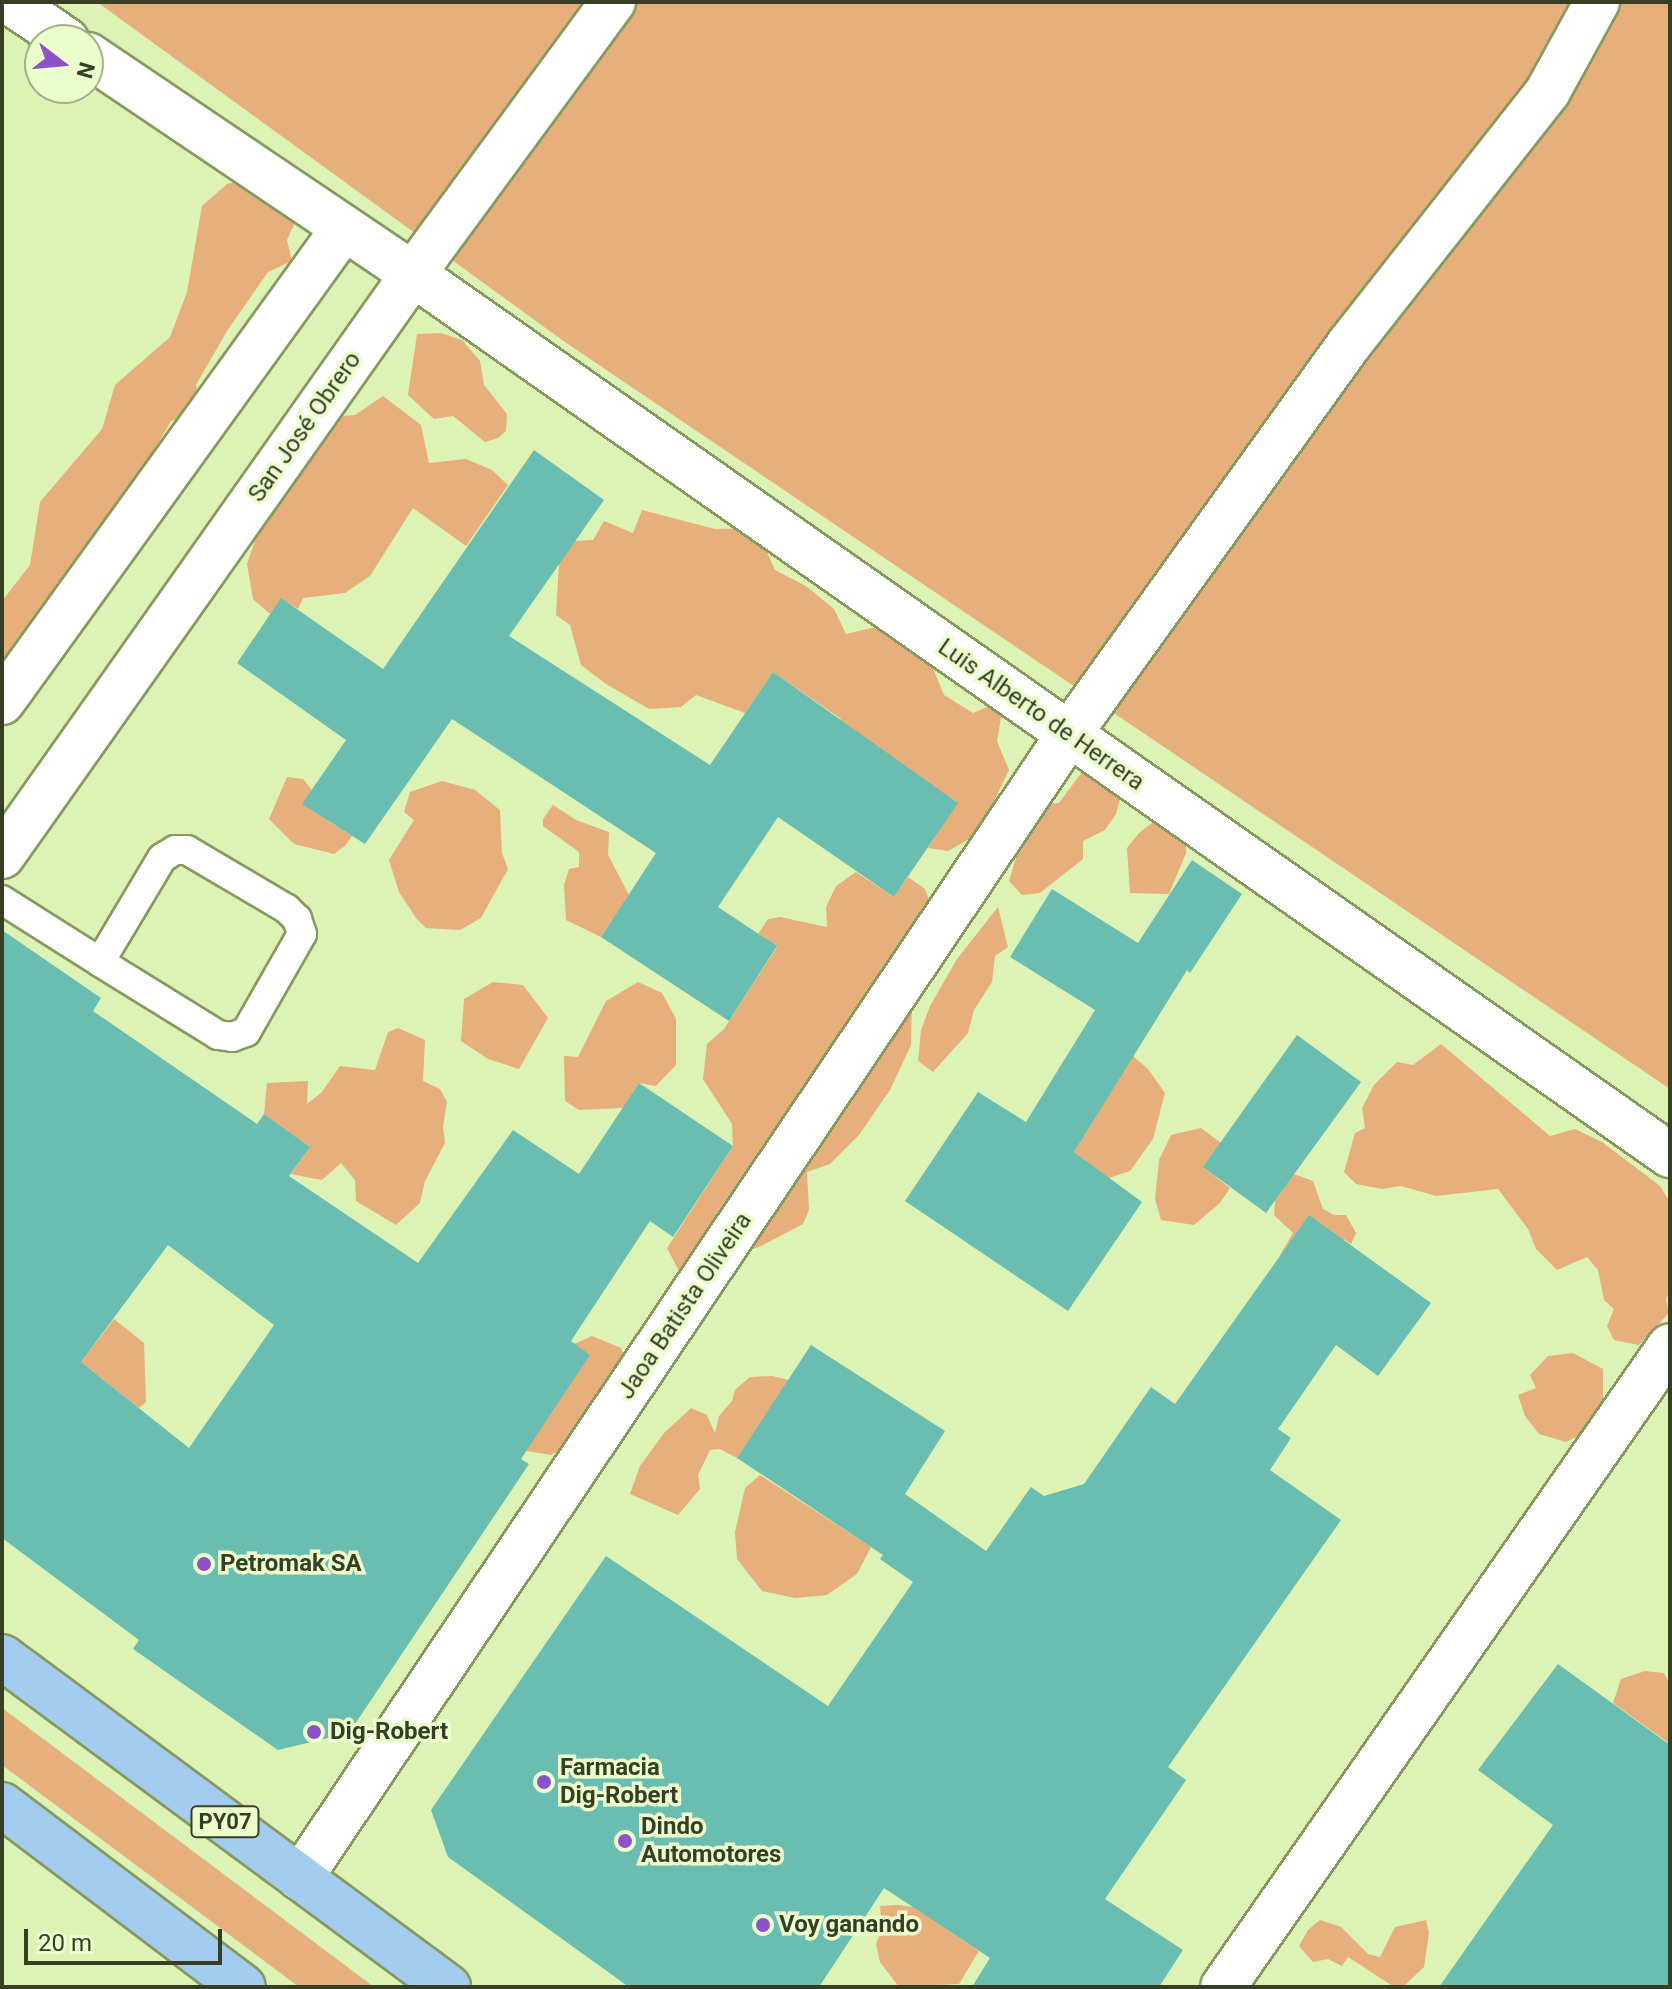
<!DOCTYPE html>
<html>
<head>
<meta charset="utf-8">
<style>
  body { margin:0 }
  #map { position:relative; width:1672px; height:1989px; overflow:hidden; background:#ddf3b5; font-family:Roboto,sans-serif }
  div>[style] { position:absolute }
  .green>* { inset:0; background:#e7af7b }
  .building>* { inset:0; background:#69bdb1 }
  .roads { filter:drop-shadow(2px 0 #869a5f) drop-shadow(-2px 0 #869a5f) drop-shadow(0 2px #869a5f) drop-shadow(0 -2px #869a5f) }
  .lane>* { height:28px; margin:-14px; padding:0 14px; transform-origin:14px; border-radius:14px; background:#fff }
  .street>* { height:44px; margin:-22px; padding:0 22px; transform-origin:22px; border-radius:22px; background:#fff }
  .highway>* { height:44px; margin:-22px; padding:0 22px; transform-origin:22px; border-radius:22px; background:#a4ccee }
  .dots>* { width:22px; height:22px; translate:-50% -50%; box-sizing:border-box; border:4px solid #edfecd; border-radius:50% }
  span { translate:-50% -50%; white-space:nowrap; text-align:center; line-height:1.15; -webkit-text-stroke:7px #edfecd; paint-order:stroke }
  .shield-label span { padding:2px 6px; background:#edfecd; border:2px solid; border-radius:6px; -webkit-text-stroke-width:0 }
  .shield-label { font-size:22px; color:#363e26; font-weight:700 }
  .street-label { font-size:24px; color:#363e26 }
  .poi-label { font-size:24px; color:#363e26; font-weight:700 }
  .left { translate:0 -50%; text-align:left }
  .frame { position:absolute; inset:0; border:4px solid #363e26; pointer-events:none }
  .north { position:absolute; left:24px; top:24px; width:80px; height:80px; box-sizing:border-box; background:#edfecd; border:2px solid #a4b18a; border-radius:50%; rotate:106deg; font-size:22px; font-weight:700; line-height:32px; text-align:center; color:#363e26 }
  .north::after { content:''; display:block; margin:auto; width:28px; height:36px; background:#8c52c9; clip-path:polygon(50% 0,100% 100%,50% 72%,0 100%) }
  .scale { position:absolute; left:24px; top:1929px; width:198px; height:36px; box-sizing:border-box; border:4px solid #363e26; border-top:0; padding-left:10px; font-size:24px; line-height:28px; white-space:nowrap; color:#363e26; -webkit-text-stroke:6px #edfecd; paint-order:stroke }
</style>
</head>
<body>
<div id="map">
  <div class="green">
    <div style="clip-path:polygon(97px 2px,1670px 2px,1670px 1089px,562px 340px)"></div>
    <div style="clip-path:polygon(285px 169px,308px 194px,287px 240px,292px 261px,268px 272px,227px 331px,196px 385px,201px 411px,171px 421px,148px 461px,139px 517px,80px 552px,56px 632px,2px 657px,2px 601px,30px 565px,40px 502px,102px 429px,115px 385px,170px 337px,187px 292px,202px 206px,227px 184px)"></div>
    <div style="clip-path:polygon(441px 333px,462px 340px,480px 361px,484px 385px,507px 414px,506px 431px,498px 438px,485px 442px,453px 416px,434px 419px,408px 395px,417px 334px)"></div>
    <div style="clip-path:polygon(383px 396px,421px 425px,429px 463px,466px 459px,492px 470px,508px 485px,466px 546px,413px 508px,370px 576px,345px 593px,303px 598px,298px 609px,282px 599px,270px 614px,253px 599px,247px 564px,264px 514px,333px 417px,355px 415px)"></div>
    <div style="clip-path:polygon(642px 510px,715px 529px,756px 528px,775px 570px,806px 586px,834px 609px,846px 634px,893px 623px,923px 644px,944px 695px,973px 713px,1004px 700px,997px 741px,1009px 770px,978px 834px,948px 851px,928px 848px,957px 802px,890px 757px,817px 755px,841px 719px,773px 672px,745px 713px,696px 695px,681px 707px,649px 709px,606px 684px,581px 665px,570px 625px,556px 615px,559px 563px,575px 541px,593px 540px,604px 521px,633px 533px)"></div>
    <div style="clip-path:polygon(1091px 760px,1124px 784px,1116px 814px,1105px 830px,1083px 841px,1083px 859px,1040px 893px,1022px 895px,1009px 881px,1016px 858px,1015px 833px,1034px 805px,1059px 803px)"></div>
    <div style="clip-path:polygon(287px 777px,303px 779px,312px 790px,304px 805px,352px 836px,345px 846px,334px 854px,294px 844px,269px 819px)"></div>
    <div style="clip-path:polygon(442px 781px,475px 790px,500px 810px,502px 853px,508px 869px,481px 918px,460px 930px,426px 928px,416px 918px,399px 892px,389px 860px,414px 820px,404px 812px,410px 792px)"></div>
    <div style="clip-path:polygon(553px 805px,576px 820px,609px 832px,608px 855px,629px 895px,601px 937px,566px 920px,564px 885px,569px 869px,579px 867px,579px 852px,543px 826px,543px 819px)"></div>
    <div style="clip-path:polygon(1165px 813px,1186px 833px,1186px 853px,1169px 894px,1130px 893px,1127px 848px,1139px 833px)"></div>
    <div style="clip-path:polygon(856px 872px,894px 897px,908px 877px,925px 889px,936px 918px,912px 997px,911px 1045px,890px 1090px,859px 1135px,830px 1164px,807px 1172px,809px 1210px,803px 1224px,759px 1247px,680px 1273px,667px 1248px,733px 1146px,732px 1124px,703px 1079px,707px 1044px,724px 1029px,777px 947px,758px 934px,768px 919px,780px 917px,827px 927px,826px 907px,836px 886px)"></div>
    <div style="clip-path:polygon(998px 907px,1008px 947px,995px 956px,992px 982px,974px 1010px,968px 1033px,933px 1072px,918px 1061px,921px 1030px,930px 1006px,957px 959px)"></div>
    <div style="clip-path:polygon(493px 982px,523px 985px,548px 1018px,519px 1069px,488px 1059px,461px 1041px,464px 999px)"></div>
    <div style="clip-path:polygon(638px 982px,662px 993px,676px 1019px,676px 1065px,656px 1086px,639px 1083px,623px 1108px,579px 1110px,565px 1101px,564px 1056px,578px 1057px,606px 1001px)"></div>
    <div style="clip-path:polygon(398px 1028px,425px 1040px,423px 1081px,440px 1089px,447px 1102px,443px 1127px,445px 1143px,425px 1181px,420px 1203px,396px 1225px,356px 1201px,355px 1180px,341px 1163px,322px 1180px,291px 1174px,310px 1147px,264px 1114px,267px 1083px,308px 1081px,307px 1104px,322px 1092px,340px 1066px,375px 1070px,388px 1032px)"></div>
    <div style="clip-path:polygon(1441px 1044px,1550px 1136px,1575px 1129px,1602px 1142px,1660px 1186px,1670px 1202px,1670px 1288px,1666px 1300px,1669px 1313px,1639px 1345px,1614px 1340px,1607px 1326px,1614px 1309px,1604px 1300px,1598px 1270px,1587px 1257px,1557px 1270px,1536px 1249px,1528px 1229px,1498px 1189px,1436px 1196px,1401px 1186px,1382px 1189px,1356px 1184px,1344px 1172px,1355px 1133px,1365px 1128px,1362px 1108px,1374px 1085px,1397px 1062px,1413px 1065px)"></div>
    <div style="clip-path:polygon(1133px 1056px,1148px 1069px,1165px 1093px,1153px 1139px,1130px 1171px,1109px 1178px,1074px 1152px)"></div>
    <div style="clip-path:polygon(1201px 1128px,1221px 1143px,1203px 1167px,1230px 1188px,1220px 1203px,1194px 1225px,1161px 1220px,1155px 1199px,1159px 1160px,1171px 1135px)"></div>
    <div style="clip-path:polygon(1294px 1174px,1313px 1181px,1323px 1209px,1334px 1215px,1346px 1215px,1356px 1233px,1351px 1244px,1344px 1239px,1322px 1269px,1288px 1266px,1280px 1255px,1293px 1233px,1274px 1215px,1275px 1201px)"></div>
    <div style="clip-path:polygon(114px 1319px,144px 1343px,146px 1402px,139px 1408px,81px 1362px)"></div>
    <div style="clip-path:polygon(592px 1336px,621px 1348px,629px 1372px,571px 1444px,551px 1455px,521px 1450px,480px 1380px,545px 1423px,589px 1356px,574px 1344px)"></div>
    <div style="clip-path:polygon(1573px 1353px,1603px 1369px,1603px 1401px,1592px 1429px,1566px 1442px,1539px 1434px,1525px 1416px,1518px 1395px,1536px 1388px,1530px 1375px,1548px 1356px)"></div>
    <div style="clip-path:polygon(772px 1376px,789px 1380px,737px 1458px,720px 1449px,710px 1450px,698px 1475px,700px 1489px,678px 1515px,630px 1494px,640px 1466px,664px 1433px,691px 1408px,707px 1415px,715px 1433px,719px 1416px,732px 1401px,735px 1390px,750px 1377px)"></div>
    <div style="clip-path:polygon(760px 1475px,871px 1547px,857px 1574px,827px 1595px,795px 1598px,762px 1591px,737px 1559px,735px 1532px,745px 1488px)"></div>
    <div style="clip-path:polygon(1645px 1671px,1664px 1673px,1670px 1685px,1670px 1744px,1613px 1703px,1621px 1679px)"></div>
    <div style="clip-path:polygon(2px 1708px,374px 1987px,299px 1987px,2px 1765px)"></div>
    <div style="clip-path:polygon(898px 1905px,913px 1907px,979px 1951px,959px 1984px,899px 1987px,880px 1962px,876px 1944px,882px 1928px,880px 1906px)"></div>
    <div style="clip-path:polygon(1320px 1920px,1341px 1927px,1368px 1954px,1380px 1957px,1395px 1927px,1426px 1920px,1429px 1933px,1424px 1967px,1403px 1987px,1394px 1987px,1348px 1957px,1342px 1966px,1328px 1959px,1313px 1962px,1299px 1946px,1308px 1930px)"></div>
  </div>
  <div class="building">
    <div style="clip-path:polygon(534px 450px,604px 500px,509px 636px,710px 765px,773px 672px,958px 803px,894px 897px,778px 817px,718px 907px,777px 946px,729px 1021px,601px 937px,656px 853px,452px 719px,365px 844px,302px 804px,346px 740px,237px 663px,281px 598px,383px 669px)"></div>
    <div style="clip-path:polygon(1192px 860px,1242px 894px,1190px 973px,1187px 970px,1074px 1152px,1142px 1202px,1068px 1311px,905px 1201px,978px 1092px,1026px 1122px,1095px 1010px,1010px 957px,1052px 889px,1138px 943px)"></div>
    <div style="clip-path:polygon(evenodd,2px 930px,101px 998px,93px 1011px,257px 1124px,264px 1114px,310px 1147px,289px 1176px,418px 1263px,513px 1130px,579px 1174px,639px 1083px,733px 1146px,673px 1237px,650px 1221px,571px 1341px,590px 1355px,521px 1459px,529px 1464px,349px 1733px,278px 1750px,133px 1649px,139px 1640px,2px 1538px,2px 930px,168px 1245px,274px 1325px,189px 1448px,81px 1362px,168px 1245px)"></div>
    <div style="clip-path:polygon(1297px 1035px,1361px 1082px,1266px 1213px,1203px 1167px)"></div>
    <div style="clip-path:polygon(1309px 1215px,1431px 1303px,1378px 1376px,1336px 1345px,1278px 1429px,1291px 1438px,1270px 1470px,1341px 1520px,1168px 1767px,1186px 1780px,1105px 1899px,1183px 1950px,1159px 1987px,972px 1987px,990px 1958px,884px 1888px,819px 1987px,629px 1987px,448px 1857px,431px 1810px,606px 1556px,828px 1706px,913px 1582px,880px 1559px,883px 1555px,737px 1458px,811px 1345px,945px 1431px,905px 1494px,986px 1551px,1031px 1487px,1044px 1496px,1084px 1484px,1151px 1387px,1175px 1404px)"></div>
    <div style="clip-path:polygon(1558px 1664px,1670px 1745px,1670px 1987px,1439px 1987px,1553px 1825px,1478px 1770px)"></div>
  </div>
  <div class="roads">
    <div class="lane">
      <div style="left:2px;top:900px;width:116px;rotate:32.3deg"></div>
      <div style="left:100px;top:962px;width:139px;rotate:31.7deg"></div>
      <div style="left:218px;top:1035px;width:14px;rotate:8deg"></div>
      <div style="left:232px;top:1037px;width:15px;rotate:-20deg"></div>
      <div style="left:246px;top:1032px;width:113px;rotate:-60.3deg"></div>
      <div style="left:302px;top:934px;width:16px;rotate:-108deg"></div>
      <div style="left:297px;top:919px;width:14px;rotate:-135deg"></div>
      <div style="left:287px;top:909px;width:116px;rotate:-149.5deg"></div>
      <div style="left:187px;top:850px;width:12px;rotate:180deg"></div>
      <div style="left:175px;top:850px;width:15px;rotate:148deg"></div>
      <div style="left:162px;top:858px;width:121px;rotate:120.8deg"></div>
    </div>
    <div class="street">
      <div style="left:10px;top:2px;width:68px;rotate:34.2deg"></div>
      <div style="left:88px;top:55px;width:392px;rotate:34deg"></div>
      <div style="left:413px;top:274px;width:1535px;rotate:35.03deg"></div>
      <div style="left:2px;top:702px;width:584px;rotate:-54.19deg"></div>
      <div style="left:2px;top:856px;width:712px;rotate:-54.77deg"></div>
      <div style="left:413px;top:274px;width:338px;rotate:-53.7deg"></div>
      <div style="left:300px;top:1878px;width:1378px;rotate:-56.09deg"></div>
      <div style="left:1069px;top:734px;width:481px;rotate:-54.3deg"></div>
      <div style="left:1350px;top:343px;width:320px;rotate:-51.8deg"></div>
      <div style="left:1548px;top:91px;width:102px;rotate:-61.2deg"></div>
      <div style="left:1223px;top:1987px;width:781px;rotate:-55.11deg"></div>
    </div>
    <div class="highway">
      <div style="left:2px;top:1657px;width:555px;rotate:36.5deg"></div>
      <div style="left:2px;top:1805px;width:302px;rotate:37.1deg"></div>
    </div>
  </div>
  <div class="dots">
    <div style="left:204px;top:1564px;background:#8c52c9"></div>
    <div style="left:314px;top:1732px;background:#8c52c9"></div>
    <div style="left:544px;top:1782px;background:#8c52c9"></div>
    <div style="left:625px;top:1841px;background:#8c52c9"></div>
    <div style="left:763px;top:1925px;background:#8c52c9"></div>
  </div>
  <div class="shield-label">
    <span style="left:225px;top:1822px">PY07</span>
  </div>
  <div class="street-label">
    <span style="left:305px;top:427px;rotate:-55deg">San José Obrero</span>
    <span style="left:1041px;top:715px;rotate:35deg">Luis Alberto de Herrera</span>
    <span style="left:685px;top:1306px;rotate:-56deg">Jaoa Batista Oliveira</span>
  </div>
  <div class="poi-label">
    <span class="left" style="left:220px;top:1564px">Petromak SA</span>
    <span class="left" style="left:330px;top:1732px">Dig-Robert</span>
    <span class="left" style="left:560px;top:1782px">Farmacia<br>Dig-Robert</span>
    <span class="left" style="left:641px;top:1841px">Dindo<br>Automotores</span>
    <span class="left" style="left:779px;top:1925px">Voy ganando</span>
  </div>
  <div class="frame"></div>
  <div class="north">N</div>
  <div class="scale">20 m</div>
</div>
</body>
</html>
